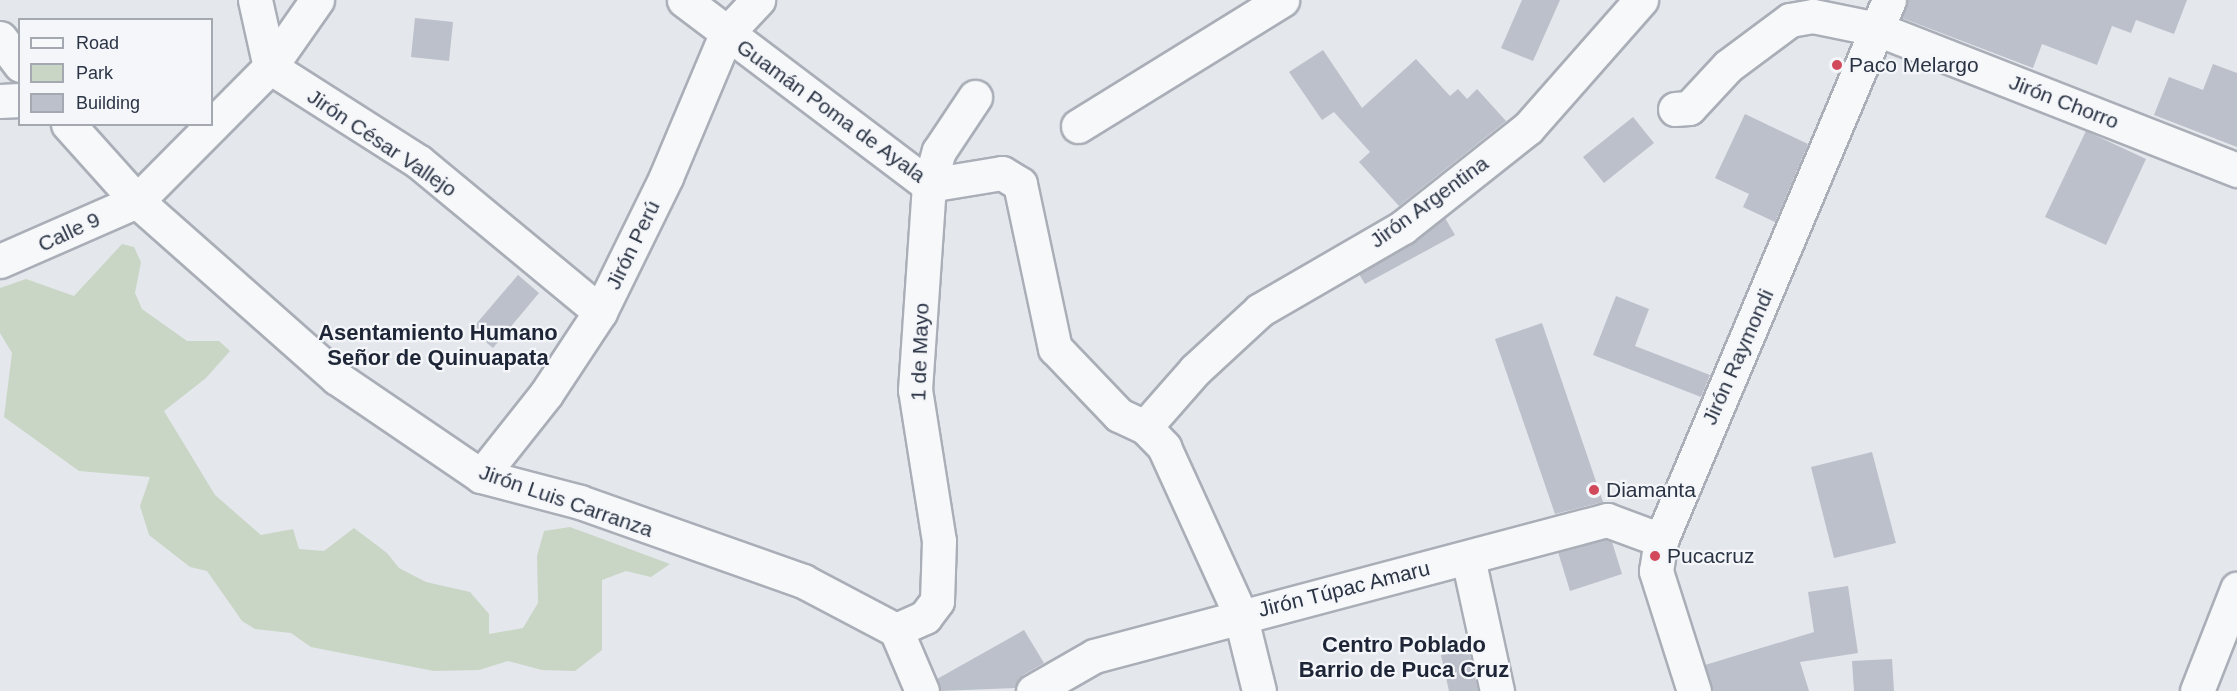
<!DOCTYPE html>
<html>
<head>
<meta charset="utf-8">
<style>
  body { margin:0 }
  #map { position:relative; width:2237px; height:691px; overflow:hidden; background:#e4e7ec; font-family:Arial,sans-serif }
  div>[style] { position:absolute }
  .green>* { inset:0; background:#c9d6c5 }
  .building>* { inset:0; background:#bbc0ca }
  .roads { filter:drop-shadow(2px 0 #a9aeb7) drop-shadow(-2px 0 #a9aeb7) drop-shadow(0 2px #a9aeb7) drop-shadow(0 -2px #a9aeb7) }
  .minor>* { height:33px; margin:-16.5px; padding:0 16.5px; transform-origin:16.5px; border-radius:16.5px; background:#f7f8fa }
  .dots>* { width:16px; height:16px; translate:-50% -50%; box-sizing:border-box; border:3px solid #f4f6f9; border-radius:50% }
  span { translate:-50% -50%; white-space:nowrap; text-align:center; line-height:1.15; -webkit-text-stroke:4.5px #f4f6f9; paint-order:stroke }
  .poi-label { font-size:21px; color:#2b3445 }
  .left { translate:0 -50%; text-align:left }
  .street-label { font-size:21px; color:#2b3445 }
  .neighbourhood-label { font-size:22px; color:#1d2536; font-weight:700 }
  .legend { position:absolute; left:18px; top:18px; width:195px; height:108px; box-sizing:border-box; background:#f4f6f9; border:2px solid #a4a8b1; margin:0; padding:8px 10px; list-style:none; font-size:18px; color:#2b3445 }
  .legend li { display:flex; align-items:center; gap:12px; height:30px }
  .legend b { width:30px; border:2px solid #a4a8b1 }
</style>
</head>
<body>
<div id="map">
  <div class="green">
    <div style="clip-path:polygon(122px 244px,134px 247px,141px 262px,135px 293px,142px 309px,187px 341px,219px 341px,230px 351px,206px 378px,164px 411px,215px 495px,261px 535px,293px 529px,299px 549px,324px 551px,354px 528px,387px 553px,399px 568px,426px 582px,470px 592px,489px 614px,489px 634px,523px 628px,538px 603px,537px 556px,544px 531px,570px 527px,670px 564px,651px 577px,626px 571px,602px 580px,602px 650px,575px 671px,542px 670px,508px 661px,479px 670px,434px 671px,311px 647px,291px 633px,255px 629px,242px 621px,207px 571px,190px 567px,149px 535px,140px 506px,150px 477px,79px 471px,4px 417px,12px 353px,0 333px,0 288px,26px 279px,74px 296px)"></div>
  </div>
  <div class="building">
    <div style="clip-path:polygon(1522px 0,1560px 0,1533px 61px,1501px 48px)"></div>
    <div style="clip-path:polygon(1908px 0,2187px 0,2174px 34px,2136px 20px,2131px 33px,2112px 26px,2097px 65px,2042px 44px,2033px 68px,1902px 18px)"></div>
    <div style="clip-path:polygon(415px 18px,453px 22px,449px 61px,411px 57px)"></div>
    <div style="clip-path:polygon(1323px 50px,1362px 108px,1416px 59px,1450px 96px,1458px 89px,1467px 99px,1477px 89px,1506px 121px,1399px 206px,1359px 162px,1370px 152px,1334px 112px,1322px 120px,1289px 72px)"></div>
    <div style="clip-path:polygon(2213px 64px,2237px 73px,2237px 147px,2154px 115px,2169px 77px,2203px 90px)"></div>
    <div style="clip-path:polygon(1745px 114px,1808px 144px,1775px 222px,1743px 207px,1749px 194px,1715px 178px)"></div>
    <div style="clip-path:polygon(1633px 117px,1654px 143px,1604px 183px,1583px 157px)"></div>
    <div style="clip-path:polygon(2086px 131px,2146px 159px,2106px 245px,2045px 217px)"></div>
    <div style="clip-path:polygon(1445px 218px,1455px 235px,1365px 284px,1359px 274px)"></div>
    <div style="clip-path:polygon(518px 275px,539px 293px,493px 348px,471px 330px)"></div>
    <div style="clip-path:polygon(1616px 296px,1649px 309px,1635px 346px,1710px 375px,1701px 397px,1593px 355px)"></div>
    <div style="clip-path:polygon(1542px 323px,1603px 502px,1555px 514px,1495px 339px)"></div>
    <div style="clip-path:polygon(1872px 452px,1896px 543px,1834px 558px,1811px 467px)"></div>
    <div style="clip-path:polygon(1606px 540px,1612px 542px,1622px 574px,1570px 591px,1558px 552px)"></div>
    <div style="clip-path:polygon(1848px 586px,1858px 653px,1800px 662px,1809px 691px,1712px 691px,1705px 665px,1814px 632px,1808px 592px)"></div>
    <div style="clip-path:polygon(1024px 630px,1044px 663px,1023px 675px,1015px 688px,940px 691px,937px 679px)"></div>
    <div style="clip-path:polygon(1469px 650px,1478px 691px,1449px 691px,1441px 655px)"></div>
    <div style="clip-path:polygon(1892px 659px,1894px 691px,1854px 691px,1852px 661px)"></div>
  </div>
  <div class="roads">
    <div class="minor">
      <div style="left:255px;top:0;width:69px;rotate:77.4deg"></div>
      <div style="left:270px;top:67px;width:177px;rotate:32.5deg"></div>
      <div style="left:419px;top:162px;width:235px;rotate:39.6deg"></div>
      <div style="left:684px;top:0;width:307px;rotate:37.1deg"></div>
      <div style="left:929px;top:185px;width:74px;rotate:-9.3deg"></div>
      <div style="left:1002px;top:173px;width:21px;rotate:31deg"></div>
      <div style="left:1020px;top:184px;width:168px;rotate:78deg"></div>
      <div style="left:1055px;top:348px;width:93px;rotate:46.3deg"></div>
      <div style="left:1119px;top:415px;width:29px;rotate:25deg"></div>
      <div style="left:1145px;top:427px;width:28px;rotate:46deg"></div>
      <div style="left:1164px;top:447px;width:183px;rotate:65.5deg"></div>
      <div style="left:1240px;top:614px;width:79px;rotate:76.1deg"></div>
      <div style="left:0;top:38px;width:34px;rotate:53deg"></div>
      <div style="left:0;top:101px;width:20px;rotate:-3deg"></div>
      <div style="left:1675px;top:109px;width:14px;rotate:-4deg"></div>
      <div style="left:1689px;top:108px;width:57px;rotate:-47.1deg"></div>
      <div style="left:1728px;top:66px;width:77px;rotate:-36.6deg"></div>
      <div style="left:1790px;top:20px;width:23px;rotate:-10deg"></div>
      <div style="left:1813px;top:16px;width:65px;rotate:11.5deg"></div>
      <div style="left:1877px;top:29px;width:387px;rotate:21.4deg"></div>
      <div style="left:68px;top:124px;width:103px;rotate:48.1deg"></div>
      <div style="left:137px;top:201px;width:267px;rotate:41.5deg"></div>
      <div style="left:337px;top:378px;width:174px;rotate:34.2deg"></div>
      <div style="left:481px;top:476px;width:102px;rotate:14.7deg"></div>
      <div style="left:580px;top:502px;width:237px;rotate:19.5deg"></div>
      <div style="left:803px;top:581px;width:105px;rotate:27.8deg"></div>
      <div style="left:896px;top:630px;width:66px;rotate:66.9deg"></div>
      <div style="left:1078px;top:126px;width:240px;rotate:-31.7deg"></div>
      <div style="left:0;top:261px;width:150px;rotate:-23.7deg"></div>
      <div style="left:137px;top:201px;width:189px;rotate:-45.2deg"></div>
      <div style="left:270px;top:67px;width:82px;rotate:-55deg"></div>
      <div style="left:1145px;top:427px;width:76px;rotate:-48.7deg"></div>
      <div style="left:1195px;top:370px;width:88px;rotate:-42.7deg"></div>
      <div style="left:1260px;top:310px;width:165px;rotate:-30.1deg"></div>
      <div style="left:1403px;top:227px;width:159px;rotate:-38.4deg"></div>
      <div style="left:1528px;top:128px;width:171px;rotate:-48.6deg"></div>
      <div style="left:481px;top:476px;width:105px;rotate:-51.6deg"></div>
      <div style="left:546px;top:394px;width:98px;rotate:-56.6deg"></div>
      <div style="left:600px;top:312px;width:150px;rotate:-63.9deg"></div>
      <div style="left:666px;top:177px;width:155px;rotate:-67.2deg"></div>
      <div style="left:726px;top:34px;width:47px;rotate:-46.7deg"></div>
      <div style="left:1468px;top:558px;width:136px;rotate:77.7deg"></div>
      <div style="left:896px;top:630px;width:32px;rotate:-24deg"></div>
      <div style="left:925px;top:617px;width:20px;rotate:-53deg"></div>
      <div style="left:937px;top:601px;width:60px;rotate:-88.1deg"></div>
      <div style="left:939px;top:541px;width:153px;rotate:-99deg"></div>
      <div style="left:915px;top:390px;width:205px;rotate:-86.1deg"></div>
      <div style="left:929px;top:185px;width:35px;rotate:-74deg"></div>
      <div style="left:939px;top:151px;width:65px;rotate:-56.3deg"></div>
      <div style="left:1033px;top:691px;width:70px;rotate:-29.8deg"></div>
      <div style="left:1094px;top:656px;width:531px;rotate:-14.85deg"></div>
      <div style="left:1607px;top:520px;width:58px;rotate:20.3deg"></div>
      <div style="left:1694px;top:691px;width:126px;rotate:-107.6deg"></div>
      <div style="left:1656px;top:571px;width:31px;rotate:-81deg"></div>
      <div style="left:1661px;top:540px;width:586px;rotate:-67.11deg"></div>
      <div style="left:2197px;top:691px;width:110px;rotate:-68.6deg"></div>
    </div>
  </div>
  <div class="dots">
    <div style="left:1837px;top:65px;background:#d1495b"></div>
    <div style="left:1594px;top:490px;background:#d1495b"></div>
    <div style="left:1655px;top:556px;background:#d1495b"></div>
  </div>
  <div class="poi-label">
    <span class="left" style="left:1849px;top:65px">Paco Melargo</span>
    <span class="left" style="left:1606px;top:490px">Diamanta</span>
    <span class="left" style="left:1667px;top:556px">Pucacruz</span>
  </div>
  <div class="street-label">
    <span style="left:2064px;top:102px;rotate:21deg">Jirón Chorro</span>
    <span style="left:831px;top:111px;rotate:36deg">Guamán Poma de Ayala</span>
    <span style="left:382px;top:143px;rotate:34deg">Jirón César Vallejo</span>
    <span style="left:1429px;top:202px;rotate:-36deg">Jirón Argentina</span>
    <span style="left:69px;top:232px;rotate:-25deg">Calle 9</span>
    <span style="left:633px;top:245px;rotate:-64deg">Jirón Perú</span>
    <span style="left:920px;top:352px;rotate:-88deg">1 de Mayo</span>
    <span style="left:1738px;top:357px;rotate:-66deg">Jirón Raymondi</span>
    <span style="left:566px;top:501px;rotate:19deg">Jirón Luis Carranza</span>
    <span style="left:1344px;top:589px;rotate:-14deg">Jirón Túpac Amaru</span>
  </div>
  <div class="neighbourhood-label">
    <span style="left:438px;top:345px">Asentamiento Humano<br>Señor de Quinuapata</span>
    <span style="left:1404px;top:657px">Centro Poblado<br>Barrio de Puca Cruz</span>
  </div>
  <ul class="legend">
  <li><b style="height:8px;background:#f7f8fa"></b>Road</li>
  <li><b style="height:16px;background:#c9d6c5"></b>Park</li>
  <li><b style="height:16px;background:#bbc0ca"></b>Building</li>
  </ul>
</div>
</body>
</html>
